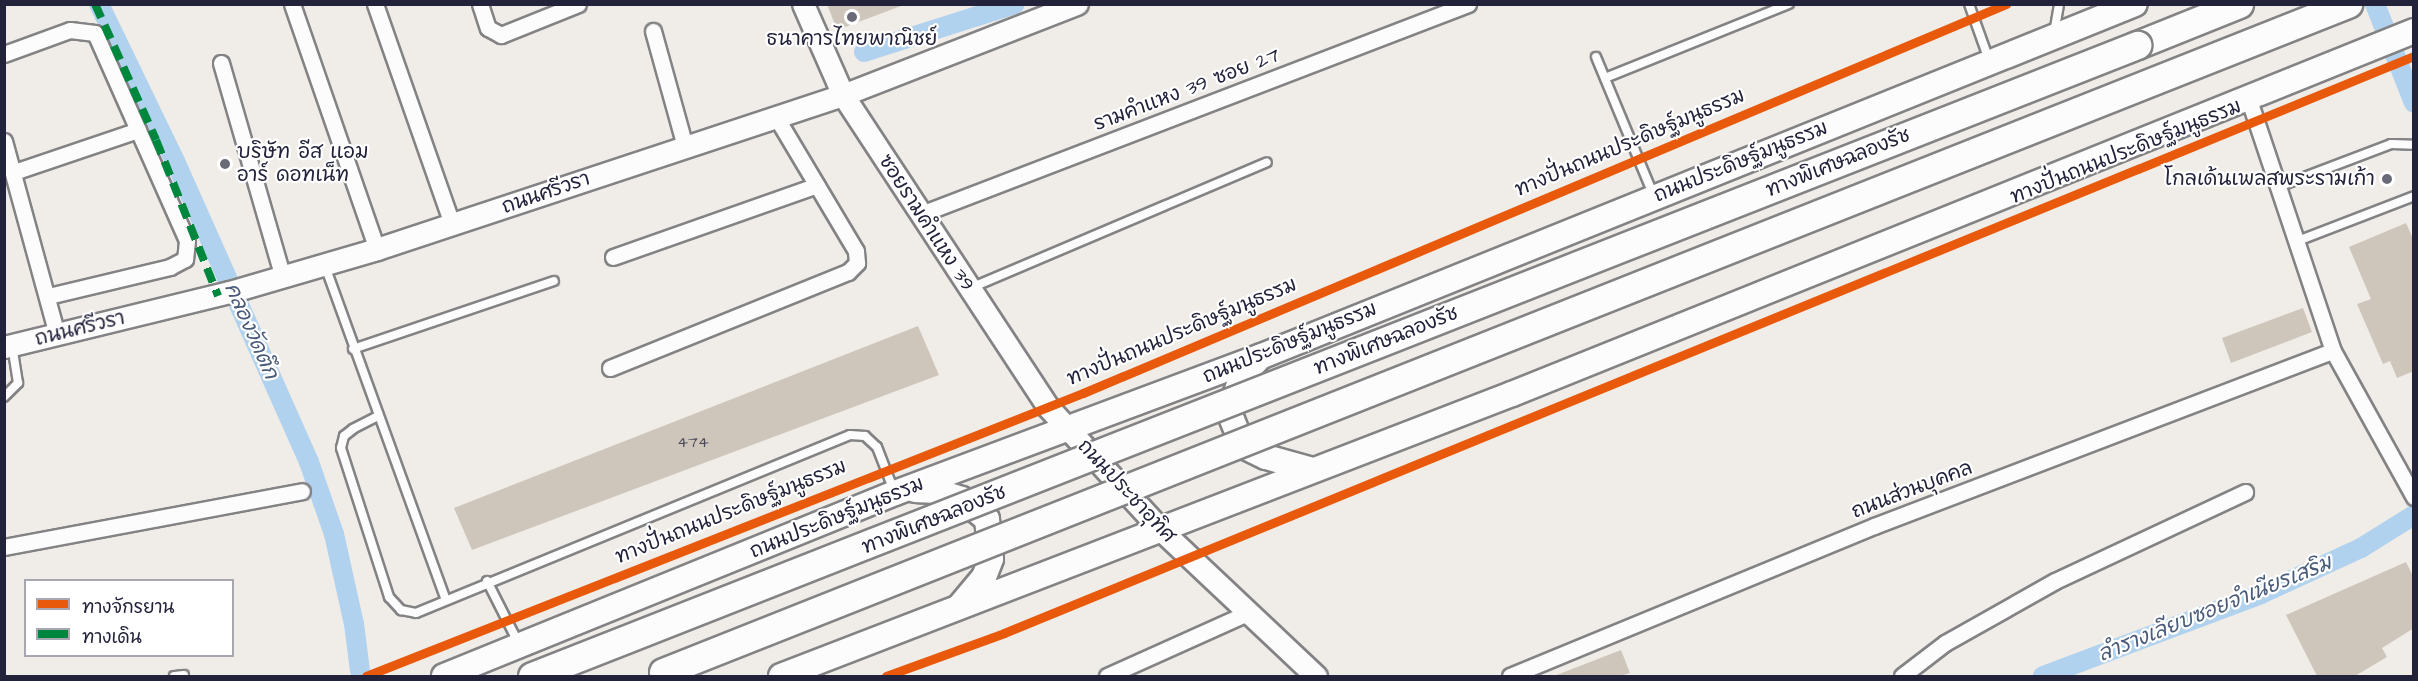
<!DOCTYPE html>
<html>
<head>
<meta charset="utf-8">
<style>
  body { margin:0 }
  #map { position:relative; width:2418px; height:681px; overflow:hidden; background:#f0ede8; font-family:"Architects Daughter","Playpen Sans Thai",sans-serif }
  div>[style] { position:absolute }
  .canal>* { height:20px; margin:-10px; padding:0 10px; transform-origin:10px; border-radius:10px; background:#b0d2ee }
  .building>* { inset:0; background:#cec6bb }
  .roads { filter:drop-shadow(2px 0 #838284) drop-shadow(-2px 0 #838284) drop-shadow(0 2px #838284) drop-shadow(0 -2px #838284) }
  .lane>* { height:8px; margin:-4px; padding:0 4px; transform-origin:4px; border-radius:4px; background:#fdfcfc }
  .street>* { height:15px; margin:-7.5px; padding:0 7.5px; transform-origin:7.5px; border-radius:7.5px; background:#fdfcfc }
  .secondary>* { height:21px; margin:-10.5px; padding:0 10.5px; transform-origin:10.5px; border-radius:10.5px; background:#fdfcfc }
  .primary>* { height:24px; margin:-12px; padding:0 12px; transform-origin:12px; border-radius:12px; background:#fdfcfc }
  .highway>* { height:27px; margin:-13.5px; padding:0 13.5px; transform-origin:13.5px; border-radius:13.5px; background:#fdfcfc }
  .bridges { filter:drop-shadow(2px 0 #838284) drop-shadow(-2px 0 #838284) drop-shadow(0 2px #838284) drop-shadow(0 -2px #838284) }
  .highway-bridge>* { height:27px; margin:-13.5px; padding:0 13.5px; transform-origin:13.5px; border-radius:13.5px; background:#fdfcfc }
  .quiet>* { height:8px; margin-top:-4px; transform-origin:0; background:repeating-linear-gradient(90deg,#00873e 0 15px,transparent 0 23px) }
  .cycleway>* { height:9px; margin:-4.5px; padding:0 4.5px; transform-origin:4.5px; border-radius:4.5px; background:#e8590c }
  .dots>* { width:16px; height:16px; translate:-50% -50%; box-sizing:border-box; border:3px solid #fff; border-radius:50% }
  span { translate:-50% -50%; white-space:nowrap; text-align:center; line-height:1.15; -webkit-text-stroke:4.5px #fff; paint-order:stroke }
  .number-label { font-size:16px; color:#4d4b5b }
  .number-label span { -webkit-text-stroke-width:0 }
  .poi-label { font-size:20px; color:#22223b }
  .left { translate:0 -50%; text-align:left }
  .right { translate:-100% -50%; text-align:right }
  .street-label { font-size:20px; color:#22223b }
  .water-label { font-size:21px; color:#4a5b7a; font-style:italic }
  .frame { position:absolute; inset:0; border:6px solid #22223b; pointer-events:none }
  .legend { position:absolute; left:24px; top:579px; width:210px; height:78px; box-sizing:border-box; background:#fff; border:2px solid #a7a7b1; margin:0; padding:8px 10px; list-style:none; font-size:18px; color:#22223b }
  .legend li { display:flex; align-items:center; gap:12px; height:30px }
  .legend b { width:30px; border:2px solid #a7a7b1 }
</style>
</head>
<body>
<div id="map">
  <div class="canal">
    <div style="left:99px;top:4px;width:174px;rotate:64.2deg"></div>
    <div style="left:175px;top:161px;width:329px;rotate:66deg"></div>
    <div style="left:309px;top:462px;width:76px;rotate:70.9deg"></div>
    <div style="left:334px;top:534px;width:92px;rotate:77.5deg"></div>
    <div style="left:354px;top:624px;width:47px;rotate:82.7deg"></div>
    <div style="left:2375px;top:4px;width:106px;rotate:68.5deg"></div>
    <div style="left:864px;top:52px;width:158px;rotate:-17.6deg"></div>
    <div style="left:2043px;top:676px;width:233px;rotate:-20.6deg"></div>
    <div style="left:2261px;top:594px;width:110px;rotate:-24.7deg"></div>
    <div style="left:2361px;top:548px;width:62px;rotate:-31.9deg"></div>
  </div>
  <div class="building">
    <div style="clip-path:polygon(827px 4px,901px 4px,901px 6px,837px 30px)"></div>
    <div style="clip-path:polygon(2406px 223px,2414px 241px,2414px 371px,2397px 378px,2390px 361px,2383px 364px,2357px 304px,2371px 299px,2349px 247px)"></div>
    <div style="clip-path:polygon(2303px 308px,2312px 332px,2231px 363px,2222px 338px)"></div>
    <div style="clip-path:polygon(918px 326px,939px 375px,472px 550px,454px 508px)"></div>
    <div style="clip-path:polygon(2406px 562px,2414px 578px,2414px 628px,2382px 648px,2387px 657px,2355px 676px,2317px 676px,2286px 615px)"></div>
    <div style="clip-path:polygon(1621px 650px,1630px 673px,1620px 676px,1554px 676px)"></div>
  </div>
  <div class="roads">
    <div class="lane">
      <div style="left:1969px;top:4px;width:59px;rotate:70.3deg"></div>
      <div style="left:2054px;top:33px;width:29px;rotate:-80deg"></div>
      <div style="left:1596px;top:57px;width:151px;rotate:67.4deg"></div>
      <div style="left:1605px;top:78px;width:198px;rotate:-21.9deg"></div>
      <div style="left:2278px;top:187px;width:121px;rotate:-20.8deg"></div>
      <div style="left:2391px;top:144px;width:23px;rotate:2deg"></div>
      <div style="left:2295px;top:242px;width:128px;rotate:-21.1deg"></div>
      <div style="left:325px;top:266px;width:355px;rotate:70.1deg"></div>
      <div style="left:973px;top:287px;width:319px;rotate:-23deg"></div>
      <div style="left:353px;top:349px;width:212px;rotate:-18.7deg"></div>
      <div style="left:4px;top:397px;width:20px;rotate:-45deg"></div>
      <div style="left:18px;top:383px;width:37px;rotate:-99deg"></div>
      <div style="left:378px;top:416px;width:28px;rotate:153deg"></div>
      <div style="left:353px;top:429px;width:11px;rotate:142deg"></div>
      <div style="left:344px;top:436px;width:12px;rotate:104deg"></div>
      <div style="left:341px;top:448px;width:157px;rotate:72.1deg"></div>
      <div style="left:389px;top:597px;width:18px;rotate:47deg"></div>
      <div style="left:401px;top:610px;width:15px;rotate:11deg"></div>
      <div style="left:416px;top:613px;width:469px;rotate:-22.3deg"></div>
      <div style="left:850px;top:435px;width:15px;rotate:4deg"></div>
      <div style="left:865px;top:436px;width:16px;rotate:43deg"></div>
      <div style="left:877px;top:447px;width:47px;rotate:68.9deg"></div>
      <div style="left:487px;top:581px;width:71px;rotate:63.1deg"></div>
      <div style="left:174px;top:676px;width:10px;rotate:-6deg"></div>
    </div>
    <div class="street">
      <div style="left:292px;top:4px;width:259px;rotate:70.9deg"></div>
      <div style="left:375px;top:4px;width:233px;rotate:70.7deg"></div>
      <div style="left:480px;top:4px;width:25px;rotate:72deg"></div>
      <div style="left:488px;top:28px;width:15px;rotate:28deg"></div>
      <div style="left:501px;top:35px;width:83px;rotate:-21.9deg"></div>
      <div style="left:653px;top:31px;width:119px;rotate:74.5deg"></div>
      <div style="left:4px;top:54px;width:70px;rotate:-20deg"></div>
      <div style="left:70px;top:30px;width:25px;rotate:7deg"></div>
      <div style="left:95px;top:33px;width:227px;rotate:66.1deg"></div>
      <div style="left:187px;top:241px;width:18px;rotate:96deg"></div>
      <div style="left:185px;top:259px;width:17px;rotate:152deg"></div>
      <div style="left:170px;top:267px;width:125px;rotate:166.6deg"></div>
      <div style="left:221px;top:63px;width:224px;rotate:73.9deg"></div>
      <div style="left:2248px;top:97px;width:268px;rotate:71.5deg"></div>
      <div style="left:2333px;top:351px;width:167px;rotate:61deg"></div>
      <div style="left:4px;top:141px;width:201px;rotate:74.7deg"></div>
      <div style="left:14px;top:172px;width:131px;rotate:-18.7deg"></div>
      <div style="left:921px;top:214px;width:586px;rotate:-21deg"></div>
      <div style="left:613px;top:257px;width:216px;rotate:-19.4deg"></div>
      <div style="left:610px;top:368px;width:257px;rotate:-22deg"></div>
      <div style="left:848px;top:272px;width:13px;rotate:-45deg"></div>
      <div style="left:857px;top:263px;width:12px;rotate:-95deg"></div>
      <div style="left:856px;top:251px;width:156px;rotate:-120.8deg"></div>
      <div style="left:4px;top:547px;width:303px;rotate:-10.6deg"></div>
      <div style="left:1107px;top:676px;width:154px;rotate:-24.2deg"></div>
      <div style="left:1510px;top:676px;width:394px;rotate:-22.4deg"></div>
      <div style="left:1874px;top:526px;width:491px;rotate:-20.9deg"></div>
      <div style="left:1902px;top:676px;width:54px;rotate:-37.5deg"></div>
      <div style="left:1945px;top:643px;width:126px;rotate:-29.4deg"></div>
      <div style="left:2055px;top:581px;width:210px;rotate:-25.1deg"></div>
    </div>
    <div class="secondary">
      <div style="left:803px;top:4px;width:99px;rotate:66.3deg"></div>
      <div style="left:843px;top:95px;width:373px;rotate:56.7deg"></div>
      <div style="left:1048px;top:407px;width:167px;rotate:47.4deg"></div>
      <div style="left:1161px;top:530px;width:213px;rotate:43.3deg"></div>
      <div style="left:4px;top:347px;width:233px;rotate:-13.7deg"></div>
      <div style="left:230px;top:292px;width:153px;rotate:-16.3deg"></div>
      <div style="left:377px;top:249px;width:491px;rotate:-18.3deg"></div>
      <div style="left:843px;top:95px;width:251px;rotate:-21.3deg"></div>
    </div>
    <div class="primary">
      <div style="left:1260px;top:357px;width:26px;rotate:133deg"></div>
      <div style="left:1242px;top:376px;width:38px;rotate:110deg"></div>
      <div style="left:1229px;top:412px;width:37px;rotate:68deg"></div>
      <div style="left:1243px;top:446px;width:25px;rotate:26deg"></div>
      <div style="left:1266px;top:457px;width:45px;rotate:15.6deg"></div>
      <div style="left:915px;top:490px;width:21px;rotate:3deg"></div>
      <div style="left:936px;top:491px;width:27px;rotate:17deg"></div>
      <div style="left:962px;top:499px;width:32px;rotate:39deg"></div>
      <div style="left:987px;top:519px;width:40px;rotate:84.3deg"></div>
      <div style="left:991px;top:559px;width:19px;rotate:111deg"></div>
      <div style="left:984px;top:577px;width:38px;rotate:130deg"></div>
      <div style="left:444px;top:676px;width:487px;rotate:-22.1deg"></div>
      <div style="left:895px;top:493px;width:392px;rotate:-20.5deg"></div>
      <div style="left:1262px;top:356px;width:941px;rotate:-21.96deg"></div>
      <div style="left:781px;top:676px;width:784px;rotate:-21.1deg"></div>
      <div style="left:1512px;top:394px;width:972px;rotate:-21.92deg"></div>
    </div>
    <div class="highway">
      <div style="left:2137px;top:45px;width:110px;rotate:-21.9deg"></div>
    </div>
  </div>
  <div class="bridges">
    <div class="highway-bridge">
      <div style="left:663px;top:672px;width:1813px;rotate:-21.63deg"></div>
      <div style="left:532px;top:676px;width:1725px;rotate:-21.46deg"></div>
    </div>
  </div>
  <div class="quiet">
    <div style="left:95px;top:4px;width:149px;rotate:65.8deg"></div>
    <div style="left:156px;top:140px;width:168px;rotate:68.3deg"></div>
  </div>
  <div class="cycleway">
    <div style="left:366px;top:676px;width:771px;rotate:-21.54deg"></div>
    <div style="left:1083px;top:393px;width:1002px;rotate:-22.85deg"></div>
    <div style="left:886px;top:676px;width:126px;rotate:-20deg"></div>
    <div style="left:1004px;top:633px;width:1523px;rotate:-22.26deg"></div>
  </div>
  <div class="dots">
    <div style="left:852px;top:17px;background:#6a6978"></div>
    <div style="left:225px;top:164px;background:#6a6978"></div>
    <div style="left:2387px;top:179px;background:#6a6978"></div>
  </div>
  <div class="number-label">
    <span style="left:693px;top:442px">474</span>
  </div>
  <div class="poi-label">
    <span style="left:852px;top:39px">ธนาคารไทยพาณิชย์</span>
    <span class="left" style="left:237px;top:164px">บริษัท อีส แอม<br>อาร์ ดอทเน็ท</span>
    <span class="right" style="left:2375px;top:179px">โกลเด้นเพลสพระรามเก้า</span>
  </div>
  <div class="street-label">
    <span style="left:1187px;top:90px;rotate:-21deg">รามคำแหง 39 ซอย 27</span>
    <span style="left:1630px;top:143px;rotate:-23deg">ทางปั่นถนนประดิษฐ์มนูธรรม</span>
    <span style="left:2126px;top:152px;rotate:-22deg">ทางปั่นถนนประดิษฐ์มนูธรรม</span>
    <span style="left:1741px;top:162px;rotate:-22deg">ถนนประดิษฐ์มนูธรรม</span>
    <span style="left:1838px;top:163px;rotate:-22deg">ทางพิเศษฉลองรัช</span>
    <span style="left:546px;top:193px;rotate:-19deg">ถนนศรีวรา</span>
    <span style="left:926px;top:223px;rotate:57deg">ซอยรามคำแหง 39</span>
    <span style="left:80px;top:329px;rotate:-14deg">ถนนศรีวรา</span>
    <span style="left:1182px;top:332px;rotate:-23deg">ทางปั่นถนนประดิษฐ์มนูธรรม</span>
    <span style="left:1386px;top:341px;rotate:-22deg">ทางพิเศษฉลองรัช</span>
    <span style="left:1290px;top:343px;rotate:-22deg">ถนนประดิษฐ์มนูธรรม</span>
    <span style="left:1912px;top:490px;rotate:-21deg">ถนนส่วนบุคคล</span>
    <span style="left:1126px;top:491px;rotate:47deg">ถนนประชาอุทิศ</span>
    <span style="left:731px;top:512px;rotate:-22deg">ทางปั่นถนนประดิษฐ์มนูธรรม</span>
    <span style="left:837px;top:518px;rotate:-22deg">ถนนประดิษฐ์มนูธรรม</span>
    <span style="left:934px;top:520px;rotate:-22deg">ทางพิเศษฉลองรัช</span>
  </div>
  <div class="water-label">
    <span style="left:251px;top:331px;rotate:66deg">คลองวัดตึก</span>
    <span style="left:2215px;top:609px;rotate:-22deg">ลำรางเลียบซอยจำเนียรเสริม</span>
  </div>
  <div class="frame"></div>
  <ul class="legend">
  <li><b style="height:8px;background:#e8590c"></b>ทางจักรยาน</li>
  <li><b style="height:8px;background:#00873e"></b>ทางเดิน</li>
  </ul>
</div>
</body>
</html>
